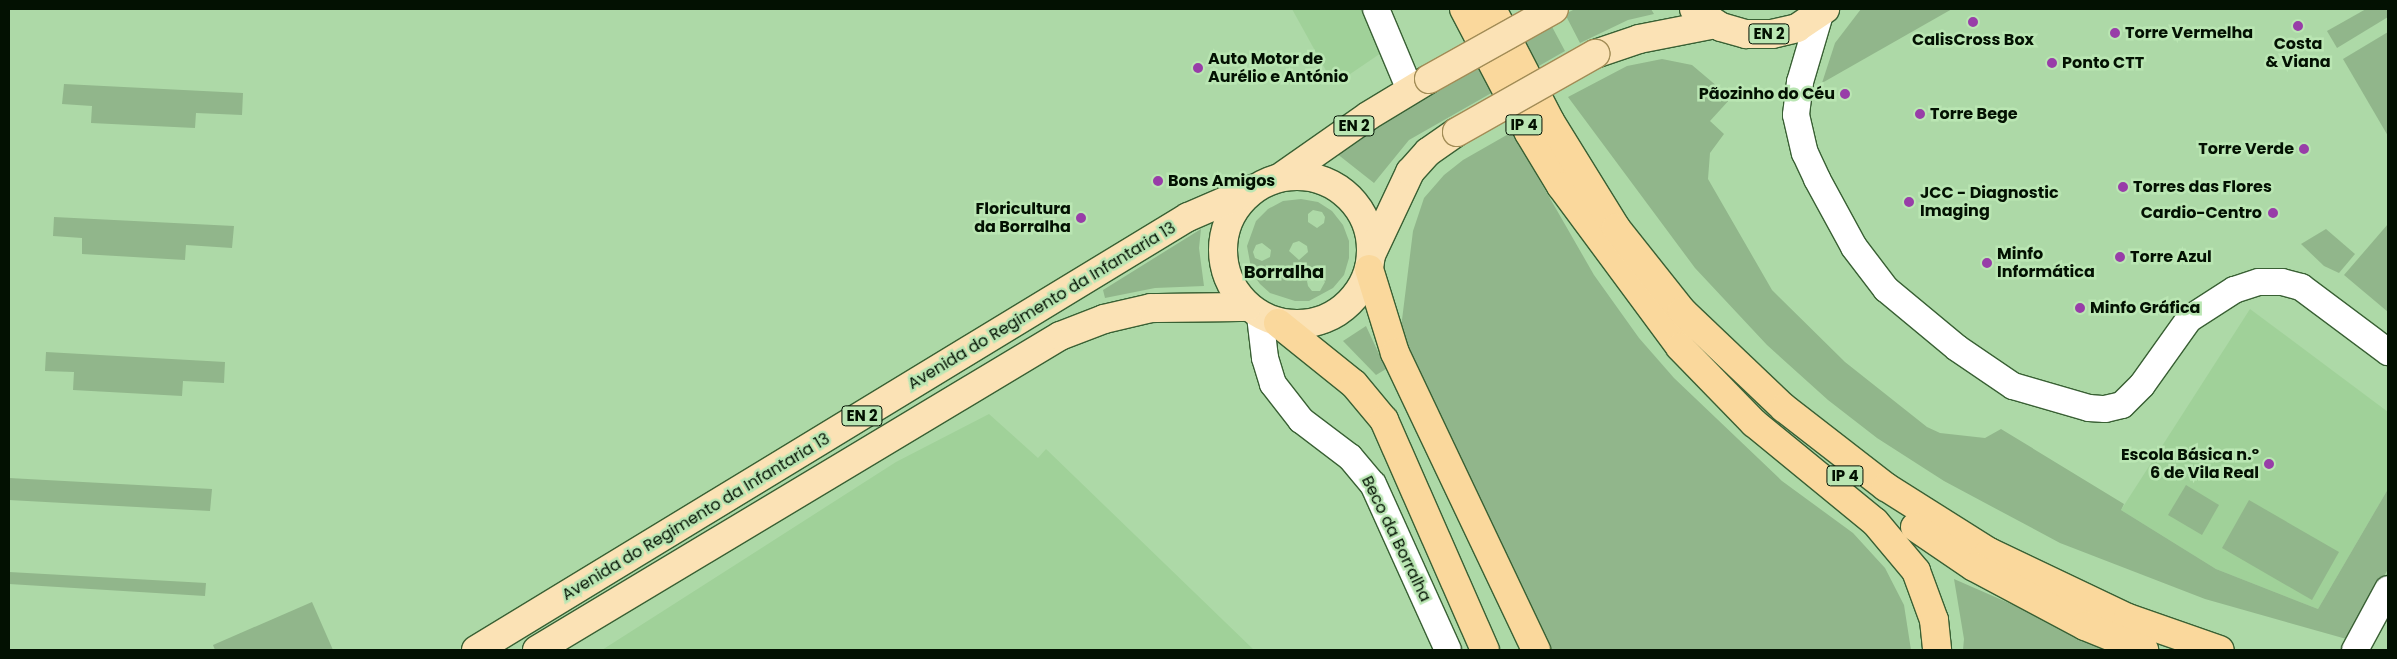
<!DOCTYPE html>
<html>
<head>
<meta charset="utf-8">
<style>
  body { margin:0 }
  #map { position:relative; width:2397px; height:659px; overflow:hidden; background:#add9a7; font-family:Poppins,sans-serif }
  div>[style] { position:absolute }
  .built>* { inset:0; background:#a0d199 }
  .green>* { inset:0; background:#91b68b }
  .roads { filter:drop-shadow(1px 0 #396034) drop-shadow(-1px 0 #396034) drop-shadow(0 1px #396034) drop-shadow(0 -1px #396034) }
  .minor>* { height:26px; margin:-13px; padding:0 13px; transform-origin:13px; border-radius:13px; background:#fff }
  .primary>* { height:28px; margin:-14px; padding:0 14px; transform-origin:14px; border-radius:14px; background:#fbe2b5 }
  .primary>.ring { margin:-14px; padding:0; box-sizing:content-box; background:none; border:28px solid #fbe2b5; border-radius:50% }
  .trunk>* { height:28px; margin:-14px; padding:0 14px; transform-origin:14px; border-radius:14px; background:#fad89c }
  .bridges { filter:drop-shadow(1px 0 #a28c56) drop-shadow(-1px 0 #a28c56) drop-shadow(0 1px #a28c56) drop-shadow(0 -1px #a28c56) }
  .primary-bridge>* { height:28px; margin:-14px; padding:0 14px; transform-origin:14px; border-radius:14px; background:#fbe2b5 }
  .dots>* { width:14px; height:14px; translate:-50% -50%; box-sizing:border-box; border:2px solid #bae6b3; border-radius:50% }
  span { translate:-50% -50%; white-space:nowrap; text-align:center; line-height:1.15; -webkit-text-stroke:5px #bae6b3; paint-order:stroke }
  .shield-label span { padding:1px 4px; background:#bae6b3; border:1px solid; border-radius:4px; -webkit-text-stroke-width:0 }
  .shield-label { font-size:15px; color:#031102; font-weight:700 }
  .poi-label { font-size:16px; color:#031102; font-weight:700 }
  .left { translate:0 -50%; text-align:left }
  .right { translate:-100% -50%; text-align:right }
  .street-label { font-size:16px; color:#031102 }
  .neighbourhood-label { font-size:18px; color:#031102; font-weight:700 }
  .frame { position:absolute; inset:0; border:10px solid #031102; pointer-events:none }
</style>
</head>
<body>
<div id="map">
  <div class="built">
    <div style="clip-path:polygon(1292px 9px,1368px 9px,1381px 53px,1334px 85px)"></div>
    <div style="clip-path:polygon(2250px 309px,2388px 412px,2388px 489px,2318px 609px,2216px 569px,2121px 510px)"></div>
    <div style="clip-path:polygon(989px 414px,1038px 458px,1046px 449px,1254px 650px,602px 650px,896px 462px)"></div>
  </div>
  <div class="green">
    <div style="clip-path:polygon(1575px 9px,1651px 9px,1654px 14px,1628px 20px,1580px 43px,1565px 14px)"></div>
    <div style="clip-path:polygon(1861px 9px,1952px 9px,1822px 83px,1835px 43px)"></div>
    <div style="clip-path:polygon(2366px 9px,2388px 9px,2388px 17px,2337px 48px,2327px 31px)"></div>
    <div style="clip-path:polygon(1550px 23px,1565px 51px,1409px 140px,1374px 183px,1336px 153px,1380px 123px)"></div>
    <div style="clip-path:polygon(2388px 32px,2388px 136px,2343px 59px)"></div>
    <div style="clip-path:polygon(1662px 59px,1692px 65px,1731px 98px,1710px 121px,1724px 134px,1710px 153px,1708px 179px,1772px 290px,1845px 362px,1927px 427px,1940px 433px,1985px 438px,2001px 429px,2124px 504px,2121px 510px,2216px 569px,2318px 609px,2388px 489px,2388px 569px,2350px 640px,2205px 599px,2060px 543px,1944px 481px,1877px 438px,1828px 400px,1767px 345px,1695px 268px,1568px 97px,1627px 66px)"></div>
    <div style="clip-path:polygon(64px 84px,243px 93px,242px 115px,196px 113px,195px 128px,91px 123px,92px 106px,62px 104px)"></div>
    <div style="clip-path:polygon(1512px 132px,1594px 275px,1639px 338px,1674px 378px,1782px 481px,1853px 533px,1885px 568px,1904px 605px,1911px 650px,1547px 650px,1412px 368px,1401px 328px,1413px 231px,1424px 198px,1444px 175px,1463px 160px)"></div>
    <div style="clip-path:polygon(evenodd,1301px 199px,1318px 202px,1332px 211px,1343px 225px,1349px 241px,1349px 258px,1344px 275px,1333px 288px,1309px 301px,1295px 301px,1270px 293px,1260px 284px,1252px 273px,1247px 246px,1256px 221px,1268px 209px,1283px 201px,1301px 199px,1313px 210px,1322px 212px,1325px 217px,1324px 223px,1317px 228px,1308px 222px,1308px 214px,1313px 210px,1301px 199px,1299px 241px,1307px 246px,1308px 252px,1299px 260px,1289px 251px,1293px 243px,1299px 241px,1301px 199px,1262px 243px,1271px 250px,1270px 257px,1262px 261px,1255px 258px,1253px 252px,1256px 245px,1262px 243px,1301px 199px,1314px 274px,1320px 275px,1325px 282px,1320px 291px,1312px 291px,1308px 286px,1307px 281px,1314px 274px)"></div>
    <div style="clip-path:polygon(54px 217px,234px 226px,232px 248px,186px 245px,185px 260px,82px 254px,82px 238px,53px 236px)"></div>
    <div style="clip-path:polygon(2388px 224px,2388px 312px,2344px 275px)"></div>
    <div style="clip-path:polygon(1201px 229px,1199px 248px,1204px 286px,1155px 288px,1105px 298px,1103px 290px)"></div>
    <div style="clip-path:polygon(2326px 229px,2355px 254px,2339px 273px,2324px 266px,2301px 244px)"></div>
    <div style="clip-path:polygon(1366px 326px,1386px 369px,1376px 375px,1343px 341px)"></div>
    <div style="clip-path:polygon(46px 352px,225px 362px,224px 383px,183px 381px,182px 396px,73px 390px,74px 372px,45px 371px)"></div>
    <div style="clip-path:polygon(9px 478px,212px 489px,210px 511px,9px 500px)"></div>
    <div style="clip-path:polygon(2186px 485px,2219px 505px,2202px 535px,2168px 515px)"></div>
    <div style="clip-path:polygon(2249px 500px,2339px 552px,2312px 600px,2222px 548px)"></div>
    <div style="clip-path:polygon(9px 572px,206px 583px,205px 596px,9px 584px)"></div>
    <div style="clip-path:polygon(1954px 579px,2116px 650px,1963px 650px,1964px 639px)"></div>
    <div style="clip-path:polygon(312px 602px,333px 650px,215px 650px,213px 645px)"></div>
  </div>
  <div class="roads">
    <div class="minor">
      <div style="left:1376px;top:9px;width:88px;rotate:67.2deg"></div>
      <div style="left:1820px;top:14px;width:71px;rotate:106.4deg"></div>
      <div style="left:1800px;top:82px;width:33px;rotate:97deg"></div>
      <div style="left:1796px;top:115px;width:39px;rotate:77deg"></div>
      <div style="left:1805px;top:153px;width:29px;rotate:65deg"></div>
      <div style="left:1817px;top:179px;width:77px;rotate:61.4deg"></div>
      <div style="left:1854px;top:247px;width:53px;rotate:52.7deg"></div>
      <div style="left:1886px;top:289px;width:92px;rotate:39.7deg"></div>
      <div style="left:1957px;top:348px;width:68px;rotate:34.2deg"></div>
      <div style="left:2013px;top:386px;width:79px;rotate:16.1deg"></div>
      <div style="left:2089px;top:408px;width:16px;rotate:4deg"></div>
      <div style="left:2105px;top:409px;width:17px;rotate:-13deg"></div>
      <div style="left:2122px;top:405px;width:28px;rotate:-45deg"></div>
      <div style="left:2142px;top:385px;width:81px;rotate:-54.5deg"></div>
      <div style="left:2189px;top:319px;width:54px;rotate:-32.8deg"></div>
      <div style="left:2234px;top:290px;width:26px;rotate:-18deg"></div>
      <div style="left:2259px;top:282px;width:23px"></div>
      <div style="left:2282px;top:282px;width:20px;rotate:15deg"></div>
      <div style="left:2301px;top:287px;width:109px;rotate:36.8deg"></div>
      <div style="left:1260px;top:316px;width:42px;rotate:83.2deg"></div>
      <div style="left:1265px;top:358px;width:27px;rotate:73deg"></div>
      <div style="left:1273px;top:384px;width:46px;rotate:52.1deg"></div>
      <div style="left:1301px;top:420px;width:61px;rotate:37.1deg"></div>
      <div style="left:1350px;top:457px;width:35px;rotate:50deg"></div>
      <div style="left:1373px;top:484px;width:182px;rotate:65.7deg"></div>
      <div style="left:2355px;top:650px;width:69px;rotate:-61.6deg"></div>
    </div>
    <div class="primary">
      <div style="left:1694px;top:9px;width:32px;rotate:34deg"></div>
      <div style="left:1721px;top:27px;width:26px;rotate:16deg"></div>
      <div style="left:1746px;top:34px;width:26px"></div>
      <div style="left:1772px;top:34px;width:26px;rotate:-13deg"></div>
      <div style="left:1797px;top:28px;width:34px;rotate:-34deg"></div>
      <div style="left:1595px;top:54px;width:46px;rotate:-18.8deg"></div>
      <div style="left:1639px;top:39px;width:78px;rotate:-11deg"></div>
      <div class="ring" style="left:1223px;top:176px;width:120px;height:120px"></div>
      <div style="left:1281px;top:177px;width:106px;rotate:-35deg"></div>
      <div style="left:1368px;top:116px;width:71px;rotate:-31.2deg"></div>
      <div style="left:1371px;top:255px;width:92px;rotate:-64.8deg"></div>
      <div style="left:1410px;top:172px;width:27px;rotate:-48deg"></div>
      <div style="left:1428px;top:152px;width:35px;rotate:-35deg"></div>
      <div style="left:476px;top:650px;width:833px;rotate:-31.31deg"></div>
      <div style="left:1188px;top:217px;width:71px;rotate:-23.3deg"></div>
      <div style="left:537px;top:650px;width:610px;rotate:-30.98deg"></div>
      <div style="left:1060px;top:336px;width:47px;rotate:-21.1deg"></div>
      <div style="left:1104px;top:319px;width:48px;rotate:-13.2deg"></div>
      <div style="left:1151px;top:308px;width:96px;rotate:-0.6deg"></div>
    </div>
    <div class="trunk">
      <div style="left:1464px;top:9px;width:140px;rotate:62.3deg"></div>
      <div style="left:1529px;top:133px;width:62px;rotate:58.9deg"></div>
      <div style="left:1561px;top:186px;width:200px;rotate:53.5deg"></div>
      <div style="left:1680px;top:347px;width:106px;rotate:45.8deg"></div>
      <div style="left:1754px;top:423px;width:156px;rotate:39.3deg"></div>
      <div style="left:1875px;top:522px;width:64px;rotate:50.1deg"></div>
      <div style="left:1916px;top:571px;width:52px;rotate:69.8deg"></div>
      <div style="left:1934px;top:620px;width:30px;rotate:84deg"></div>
      <div style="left:1492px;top:9px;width:126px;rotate:62.6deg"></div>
      <div style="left:1550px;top:121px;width:126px;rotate:58.3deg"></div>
      <div style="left:1616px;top:228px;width:106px;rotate:51.5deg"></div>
      <div style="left:1682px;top:311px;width:141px;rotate:43.6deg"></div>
      <div style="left:1784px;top:408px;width:129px;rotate:37.8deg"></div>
      <div style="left:1886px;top:487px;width:122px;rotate:32.3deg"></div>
      <div style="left:1989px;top:552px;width:154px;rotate:25.4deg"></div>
      <div style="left:2128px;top:618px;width:97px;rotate:19.2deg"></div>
      <div style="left:1369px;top:269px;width:88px;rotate:72.8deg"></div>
      <div style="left:1395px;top:353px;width:329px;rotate:64.6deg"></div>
      <div style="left:1278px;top:323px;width:97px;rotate:38.8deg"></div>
      <div style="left:1354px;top:384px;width:47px;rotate:50.2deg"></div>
      <div style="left:1384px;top:420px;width:251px;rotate:66.3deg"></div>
      <div style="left:1915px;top:527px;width:71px;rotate:34.1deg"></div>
      <div style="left:1974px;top:567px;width:126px;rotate:28deg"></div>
      <div style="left:2085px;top:626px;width:64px;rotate:22.1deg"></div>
    </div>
  </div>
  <div class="bridges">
    <div class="primary-bridge">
      <div style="left:1429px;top:79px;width:143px;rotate:-29.2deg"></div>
      <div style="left:1457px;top:132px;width:159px;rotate:-29.5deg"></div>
    </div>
  </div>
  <div class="dots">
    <div style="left:1973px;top:22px;background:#983da8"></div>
    <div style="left:2298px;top:26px;background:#983da8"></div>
    <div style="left:2115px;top:33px;background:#983da8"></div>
    <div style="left:2052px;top:63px;background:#983da8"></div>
    <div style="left:1198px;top:68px;background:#983da8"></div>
    <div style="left:1845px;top:94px;background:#983da8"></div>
    <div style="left:1920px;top:114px;background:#983da8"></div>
    <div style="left:2304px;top:149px;background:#983da8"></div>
    <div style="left:1158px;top:181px;background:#983da8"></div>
    <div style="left:2123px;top:187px;background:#983da8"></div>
    <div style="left:1909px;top:202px;background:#983da8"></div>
    <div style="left:2273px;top:213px;background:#983da8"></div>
    <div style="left:1081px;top:218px;background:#983da8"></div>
    <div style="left:2120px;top:257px;background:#983da8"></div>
    <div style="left:1987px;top:263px;background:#983da8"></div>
    <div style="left:2080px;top:308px;background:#983da8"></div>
    <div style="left:2269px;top:464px;background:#983da8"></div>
  </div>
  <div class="shield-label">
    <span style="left:1769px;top:34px">EN 2</span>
    <span style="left:1524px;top:125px">IP 4</span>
    <span style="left:1354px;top:126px">EN 2</span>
    <span style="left:862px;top:416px">EN 2</span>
    <span style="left:1845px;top:476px">IP 4</span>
  </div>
  <div class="poi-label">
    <span class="left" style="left:2125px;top:33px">Torre Vermelha</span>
    <span style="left:1973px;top:40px">CalisCross Box</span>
    <span style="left:2298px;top:53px">Costa<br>&amp; Viana</span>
    <span class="left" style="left:1208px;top:68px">Auto Motor de<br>Aurélio e António</span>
    <span class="left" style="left:2062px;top:63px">Ponto CTT</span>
    <span class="right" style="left:1835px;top:94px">Pãozinho do Céu</span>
    <span class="left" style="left:1930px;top:114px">Torre Bege</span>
    <span class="right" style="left:2294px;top:149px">Torre Verde</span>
    <span class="left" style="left:1168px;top:181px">Bons Amigos</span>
    <span class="left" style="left:2133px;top:187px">Torres das Flores</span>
    <span class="left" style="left:1920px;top:202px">JCC - Diagnostic<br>Imaging</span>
    <span class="right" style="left:1071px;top:218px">Floricultura<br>da Borralha</span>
    <span class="right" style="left:2262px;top:213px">Cardio-Centro</span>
    <span class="left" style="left:1997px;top:263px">Minfo<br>Informática</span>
    <span class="left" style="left:2130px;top:257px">Torre Azul</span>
    <span class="left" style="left:2090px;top:308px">Minfo Gráfica</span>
    <span class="right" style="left:2259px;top:464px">Escola Básica n.º<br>6 de Vila Real</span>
  </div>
  <div class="street-label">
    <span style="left:1042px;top:306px;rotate:-31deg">Avenida do Regimento da Infantaria 13</span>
    <span style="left:696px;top:517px;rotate:-31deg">Avenida do Regimento da Infantaria 13</span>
    <span style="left:1396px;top:539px;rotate:64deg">Beco da Borralha</span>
  </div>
  <div class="neighbourhood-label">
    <span style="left:1284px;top:272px">Borralha</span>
  </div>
  <div class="frame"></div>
</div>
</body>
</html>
